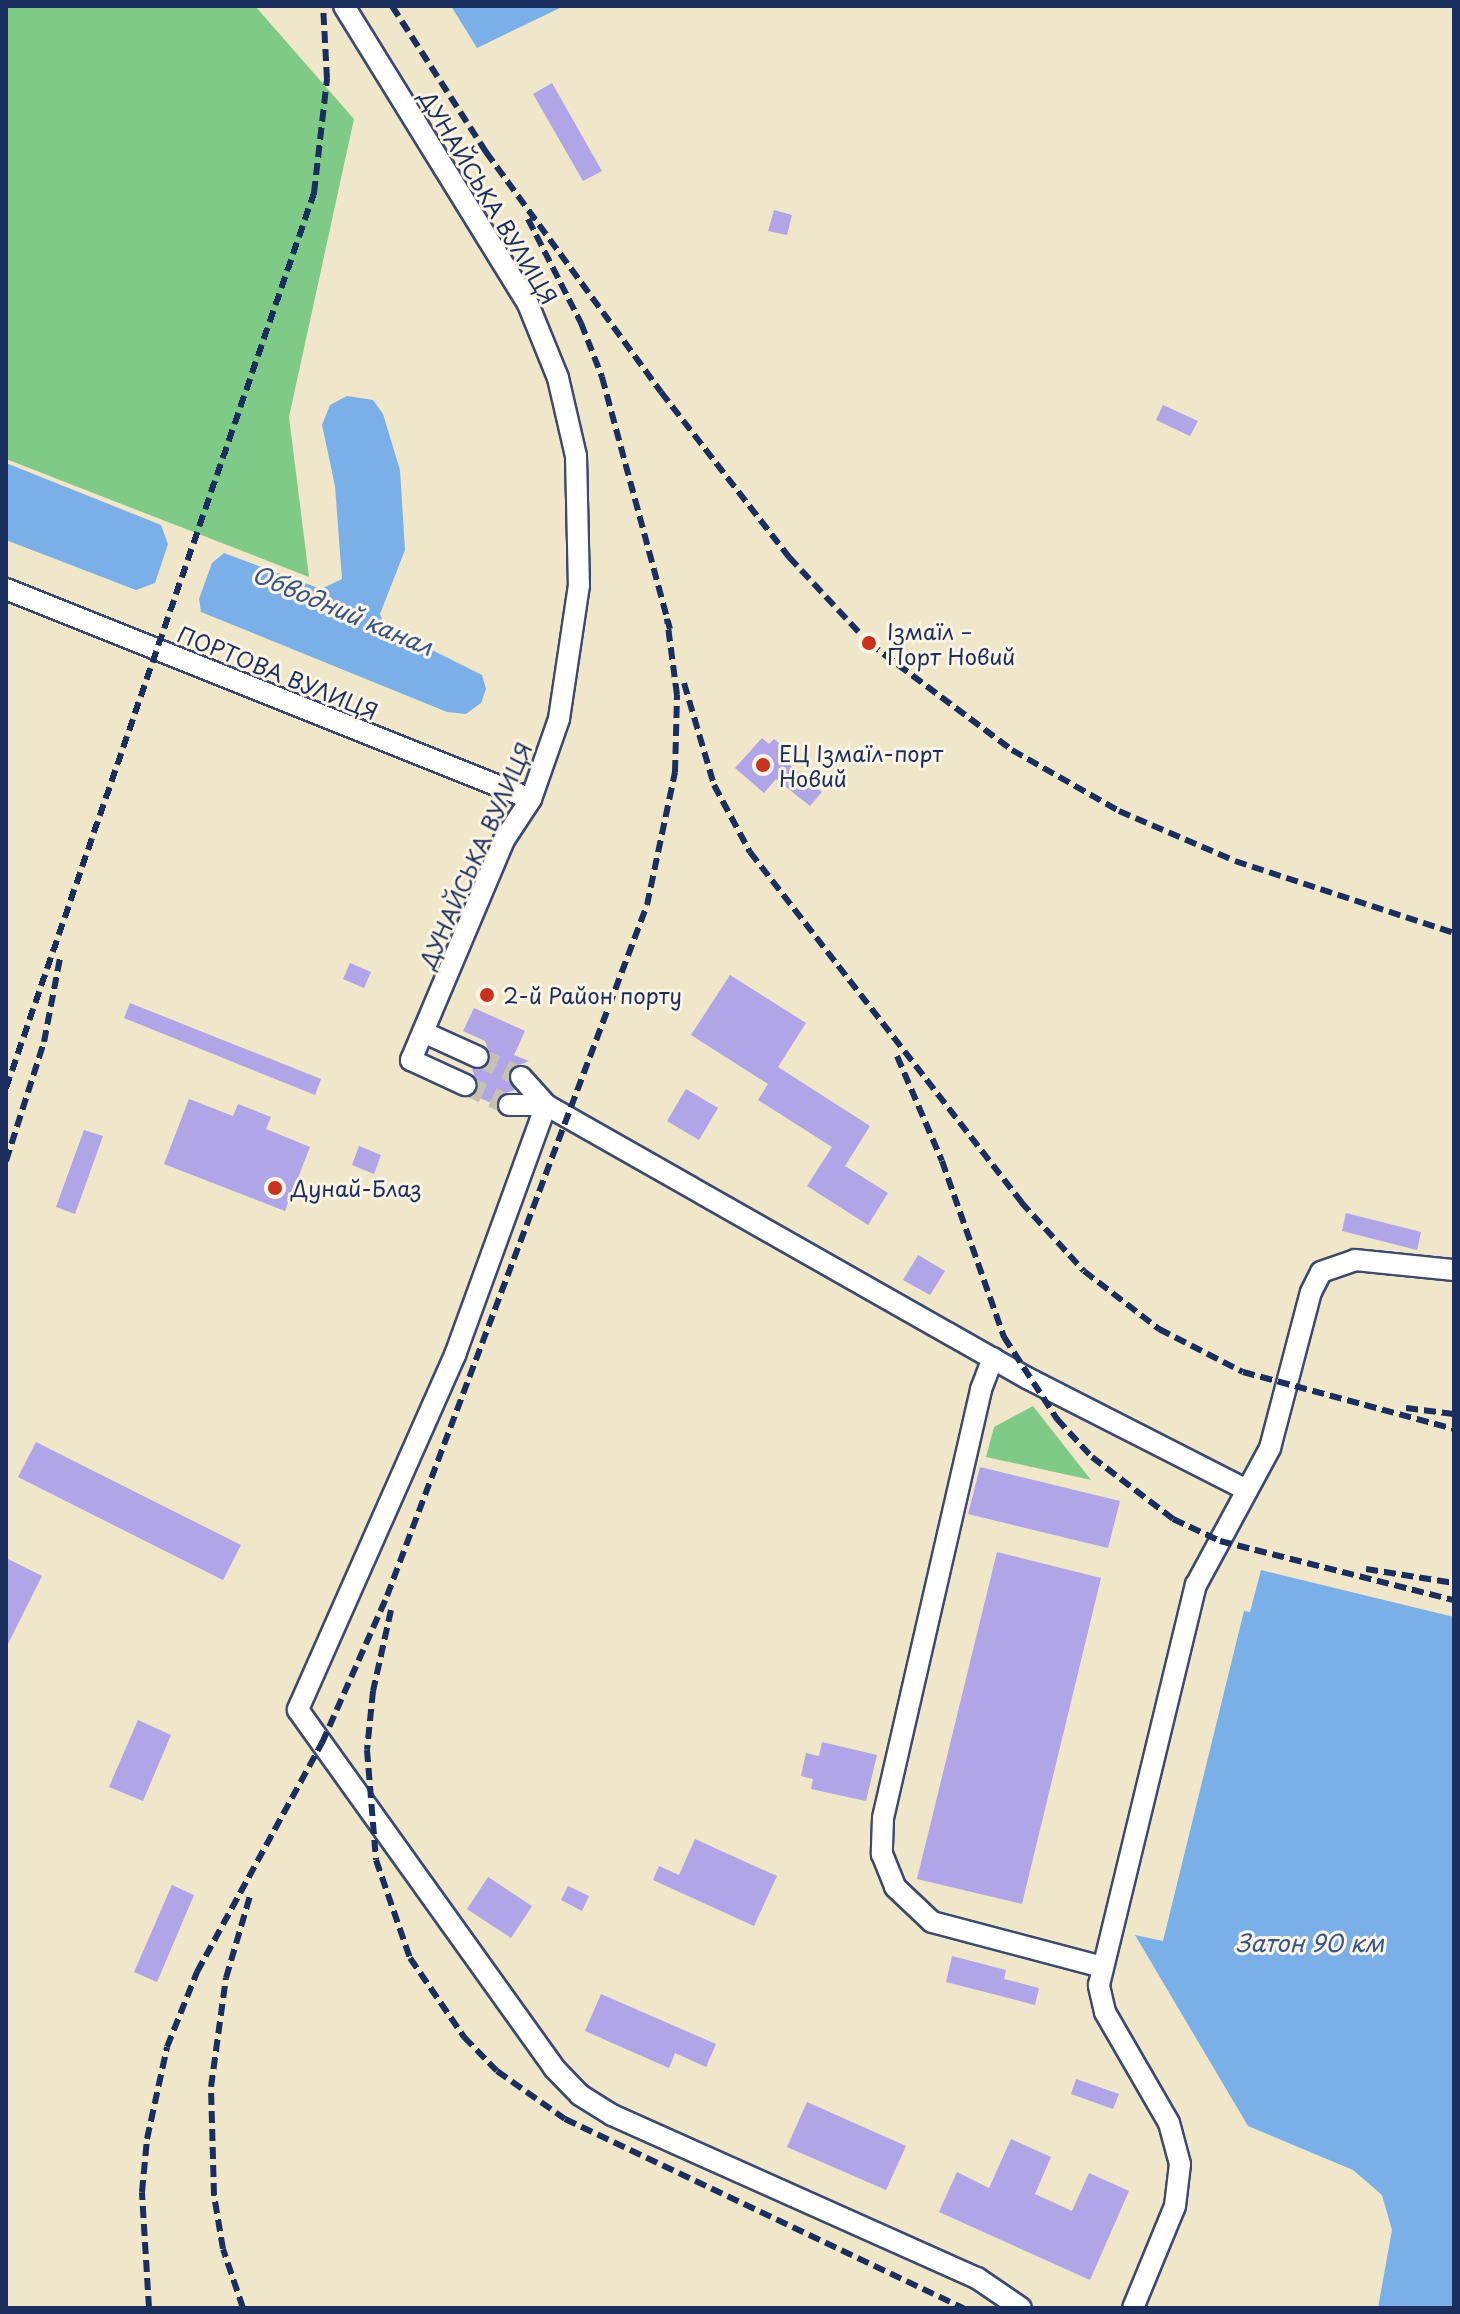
<!DOCTYPE html>
<html>
<head>
<meta charset="utf-8">
<style>
  body { margin:0 }
  #map { position:relative; width:1460px; height:2314px; overflow:hidden; background:#f0e6c9; font-family:"Playpen Sans",sans-serif }
  div>[style] { position:absolute }
  .green>* { inset:0; background:#80ca87 }
  .water>* { inset:0; background:#7aafe8 }
  .building>* { inset:0; background:#afa5e7 }
  .minor-tunnel>* { height:20px; margin-top:-10px; transform-origin:0; background:repeating-linear-gradient(90deg,#c5c1b4 0 20px,transparent 0 30px) }
  .roads { filter:drop-shadow(2px 0 #3b4a6e) drop-shadow(-2px 0 #3b4a6e) drop-shadow(0 2px #3b4a6e) drop-shadow(0 -2px #3b4a6e) }
  .minor>* { height:20px; margin:-10px; padding:0 10px; transform-origin:10px; border-radius:10px; background:#fff }
  .rail>* { height:6px; margin-top:-3px; transform-origin:0; background:repeating-linear-gradient(90deg,#1b2f5e 0 12px,transparent 0 18px) }
  .dots>* { width:22px; height:22px; translate:-50% -50%; box-sizing:border-box; border:4px solid #fcf5e5; border-radius:50% }
  span { translate:-50% -50%; white-space:nowrap; text-align:center; line-height:1.15; -webkit-text-stroke:6px #fcf5e5; paint-order:stroke }
  .street-label { font-size:22px; color:#1b2f5e }
  .poi-label { font-size:22px; color:#1b2f5e }
  .left { translate:0 -50%; text-align:left }
  .water-label { font-size:24px; color:#385587; font-style:italic }
  .frame { position:absolute; inset:0; border:8px solid #1b2f5e; pointer-events:none }
</style>
</head>
<body>
<div id="map">
  <div class="green">
    <div style="clip-path:polygon(6px 6px,255px 6px,354px 119px,289px 417px,309px 577px,6px 459px)"></div>
    <div style="clip-path:polygon(1033px 1406px,1091px 1480px,986px 1457px,994px 1427px)"></div>
  </div>
  <div class="water">
    <div style="clip-path:polygon(451px 6px,564px 6px,477px 48px)"></div>
    <div style="clip-path:polygon(347px 396px,373px 400px,383px 414px,400px 470px,405px 550px,380px 614px,385px 628px,394px 639px,426px 647px,482px 675px,486px 689px,481px 703px,466px 714px,447px 712px,201px 612px,199px 599px,212px 563px,224px 553px,321px 589px,342px 579px,335px 486px,322px 425px,330px 405px)"></div>
    <div style="clip-path:polygon(6px 463px,161px 525px,168px 544px,155px 583px,136px 590px,6px 540px)"></div>
    <div style="clip-path:polygon(1261px 1570px,1454px 1617px,1454px 2308px,1378px 2308px,1392px 2230px,1382px 2195px,1353px 2170px,1248px 2126px,1135px 1935px,1163px 1941px,1244px 1611px,1250px 1612px)"></div>
  </div>
  <div class="building">
    <div style="clip-path:polygon(552px 83px,602px 171px,583px 181px,533px 94px)"></div>
    <div style="clip-path:polygon(774px 210px,792px 215px,787px 235px,768px 231px)"></div>
    <div style="clip-path:polygon(1163px 405px,1198px 421px,1190px 436px,1156px 420px)"></div>
    <div style="clip-path:polygon(762px 738px,769px 744px,774px 739px,787px 750px,782px 756px,789px 764px,822px 792px,810px 806px,776px 779px,764px 793px,735px 768px)"></div>
    <div style="clip-path:polygon(350px 963px,371px 972px,364px 988px,343px 979px)"></div>
    <div style="clip-path:polygon(730px 975px,806px 1023px,778px 1067px,870px 1126px,845px 1166px,888px 1193px,868px 1225px,807px 1186px,832px 1147px,758px 1100px,768px 1084px,691px 1035px)"></div>
    <div style="clip-path:polygon(130px 1003px,321px 1079px,315px 1095px,124px 1018px)"></div>
    <div style="clip-path:polygon(474px 1008px,525px 1031px,514px 1055px,529px 1061px,512px 1068px,508px 1079px,515px 1090px,502px 1094px,496px 1105px,473px 1095px,478px 1085px,472px 1069px,485px 1068px,491px 1057px,485px 1041px,463px 1031px)"></div>
    <div style="clip-path:polygon(686px 1089px,718px 1108px,699px 1140px,667px 1121px)"></div>
    <div style="clip-path:polygon(189px 1099px,233px 1116px,238px 1104px,271px 1117px,266px 1129px,310px 1147px,285px 1211px,164px 1164px)"></div>
    <div style="clip-path:polygon(84px 1130px,103px 1136px,75px 1214px,56px 1207px)"></div>
    <div style="clip-path:polygon(359px 1146px,381px 1155px,374px 1174px,352px 1165px)"></div>
    <div style="clip-path:polygon(1346px 1213px,1421px 1232px,1417px 1250px,1342px 1231px)"></div>
    <div style="clip-path:polygon(918px 1255px,945px 1271px,930px 1295px,903px 1280px)"></div>
    <div style="clip-path:polygon(36px 1442px,241px 1545px,223px 1580px,18px 1477px)"></div>
    <div style="clip-path:polygon(980px 1467px,1120px 1501px,1108px 1548px,968px 1514px)"></div>
    <div style="clip-path:polygon(997px 1552px,1101px 1578px,1022px 1904px,917px 1879px)"></div>
    <div style="clip-path:polygon(6px 1558px,42px 1576px,6px 1648px)"></div>
    <div style="clip-path:polygon(138px 1720px,171px 1735px,143px 1801px,109px 1787px)"></div>
    <div style="clip-path:polygon(822px 1742px,877px 1755px,866px 1801px,811px 1789px,813px 1779px,801px 1776px,806px 1753px,819px 1756px)"></div>
    <div style="clip-path:polygon(695px 1839px,777px 1876px,754px 1926px,653px 1880px,659px 1866px,679px 1875px)"></div>
    <div style="clip-path:polygon(488px 1877px,532px 1906px,511px 1938px,467px 1909px)"></div>
    <div style="clip-path:polygon(172px 1885px,194px 1895px,157px 1982px,134px 1972px)"></div>
    <div style="clip-path:polygon(568px 1886px,589px 1896px,582px 1911px,561px 1900px)"></div>
    <div style="clip-path:polygon(952px 1956px,1006px 1970px,1004px 1979px,1039px 1988px,1035px 2005px,946px 1982px)"></div>
    <div style="clip-path:polygon(601px 1994px,716px 2044px,706px 2067px,675px 2053px,669px 2068px,585px 2031px)"></div>
    <div style="clip-path:polygon(1076px 2079px,1119px 2094px,1113px 2109px,1071px 2094px)"></div>
    <div style="clip-path:polygon(807px 2102px,906px 2146px,886px 2190px,787px 2147px)"></div>
    <div style="clip-path:polygon(1011px 2139px,1051px 2157px,1035px 2194px,1072px 2211px,1089px 2173px,1129px 2191px,1090px 2280px,939px 2212px,957px 2172px,989px 2188px)"></div>
  </div>
  <div class="minor-tunnel">
    <div style="left:478px;top:1057px;width:47px;rotate:24.9deg"></div>
    <div style="left:465px;top:1085px;width:48px;rotate:24.4deg"></div>
  </div>
  <div class="roads">
    <div class="minor">
      <div style="left:344px;top:6px;width:350px;rotate:58.3deg"></div>
      <div style="left:528px;top:304px;width:80px;rotate:67.9deg"></div>
      <div style="left:558px;top:378px;width:80px;rotate:77deg"></div>
      <div style="left:576px;top:456px;width:129px;rotate:88.7deg"></div>
      <div style="left:579px;top:585px;width:135px;rotate:98.5deg"></div>
      <div style="left:559px;top:719px;width:85px;rotate:109.3deg"></div>
      <div style="left:531px;top:799px;width:49px;rotate:123.4deg"></div>
      <div style="left:504px;top:840px;width:239px;rotate:112.9deg"></div>
      <div style="left:411px;top:1060px;width:60px;rotate:24.8deg"></div>
      <div style="left:6px;top:589px;width:565px;rotate:21.8deg"></div>
      <div style="left:423px;top:1032px;width:60px;rotate:24.4deg"></div>
      <div style="left:521px;top:1077px;width:38px;rotate:48deg"></div>
      <div style="left:546px;top:1105px;width:553px;rotate:29.58deg"></div>
      <div style="left:1027px;top:1378px;width:247px;rotate:27deg"></div>
      <div style="left:509px;top:1105px;width:37px"></div>
      <div style="left:546px;top:1105px;width:266px;rotate:110deg"></div>
      <div style="left:455px;top:1355px;width:388px;rotate:113.9deg"></div>
      <div style="left:298px;top:1710px;width:440px;rotate:54.4deg"></div>
      <div style="left:554px;top:2068px;width:37px;rotate:46deg"></div>
      <div style="left:580px;top:2095px;width:38px;rotate:32deg"></div>
      <div style="left:612px;top:2115px;width:400px;rotate:24.1deg"></div>
      <div style="left:977px;top:2278px;width:53px;rotate:34.3deg"></div>
      <div style="left:993px;top:1358px;width:34px;rotate:111deg"></div>
      <div style="left:981px;top:1390px;width:439px;rotate:102.9deg"></div>
      <div style="left:883px;top:1818px;width:36px;rotate:92deg"></div>
      <div style="left:882px;top:1854px;width:35px;rotate:68deg"></div>
      <div style="left:895px;top:1887px;width:51px;rotate:43.4deg"></div>
      <div style="left:932px;top:1922px;width:176px;rotate:14.8deg"></div>
      <div style="left:1133px;top:2308px;width:110px;rotate:-67.6deg"></div>
      <div style="left:1175px;top:2206px;width:42px;rotate:-83.2deg"></div>
      <div style="left:1180px;top:2164px;width:42px;rotate:-105deg"></div>
      <div style="left:1169px;top:2123px;width:128px;rotate:-120deg"></div>
      <div style="left:1105px;top:2012px;width:28px;rotate:-103deg"></div>
      <div style="left:1099px;top:1985px;width:412px;rotate:-76.4deg"></div>
      <div style="left:1196px;top:1585px;width:156px;rotate:-61.6deg"></div>
      <div style="left:1270px;top:1448px;width:161px;rotate:-75.3deg"></div>
      <div style="left:1311px;top:1292px;width:22px;rotate:-63deg"></div>
      <div style="left:1321px;top:1272px;width:36px;rotate:-19deg"></div>
      <div style="left:1355px;top:1260px;width:100px;rotate:5.8deg"></div>
    </div>
  </div>
  <div class="rail">
    <div style="left:392px;top:6px;width:174px;rotate:57.2deg"></div>
    <div style="left:486px;top:152px;width:297px;rotate:53.9deg"></div>
    <div style="left:661px;top:392px;width:209px;rotate:52.2deg"></div>
    <div style="left:789px;top:557px;width:117px;rotate:47.1deg"></div>
    <div style="left:869px;top:643px;width:179px;rotate:36.8deg"></div>
    <div style="left:1012px;top:750px;width:123px;rotate:29.7deg"></div>
    <div style="left:1119px;top:811px;width:126px;rotate:23.3deg"></div>
    <div style="left:1235px;top:861px;width:231px;rotate:18.2deg"></div>
    <div style="left:528px;top:219px;width:117px;rotate:63deg"></div>
    <div style="left:581px;top:323px;width:58px;rotate:68.7deg"></div>
    <div style="left:602px;top:377px;width:261px;rotate:74.9deg"></div>
    <div style="left:684px;top:683px;width:106px;rotate:73.6deg"></div>
    <div style="left:714px;top:785px;width:76px;rotate:61.8deg"></div>
    <div style="left:750px;top:852px;width:443px;rotate:52.2deg"></div>
    <div style="left:1021px;top:1202px;width:93px;rotate:47.6deg"></div>
    <div style="left:1084px;top:1271px;width:95px;rotate:37.7deg"></div>
    <div style="left:1159px;top:1329px;width:94px;rotate:27.1deg"></div>
    <div style="left:1243px;top:1372px;width:219px;rotate:15.1deg"></div>
    <div style="left:897px;top:1056px;width:114px;rotate:66.8deg"></div>
    <div style="left:942px;top:1161px;width:187px;rotate:70.6deg"></div>
    <div style="left:1004px;top:1337px;width:98px;rotate:57.1deg"></div>
    <div style="left:1057px;top:1419px;width:52px;rotate:47.4deg"></div>
    <div style="left:1092px;top:1457px;width:102px;rotate:37.4deg"></div>
    <div style="left:1173px;top:1519px;width:52px;rotate:25.1deg"></div>
    <div style="left:1220px;top:1541px;width:241px;rotate:14.2deg"></div>
    <div style="left:6px;top:1088px;width:947px;rotate:-71.01deg"></div>
    <div style="left:314px;top:193px;width:115px;rotate:-83.5deg"></div>
    <div style="left:327px;top:79px;width:73px;rotate:-93.1deg"></div>
    <div style="left:6px;top:1161px;width:125px;rotate:-72.3deg"></div>
    <div style="left:44px;top:1042px;width:86px;rotate:-79.2deg"></div>
    <div style="left:1406px;top:1408px;width:48px;rotate:7.1deg"></div>
    <div style="left:1366px;top:1569px;width:89px;rotate:9deg"></div>
    <div style="left:391px;top:1610px;width:83px;rotate:102.5deg"></div>
    <div style="left:373px;top:1691px;width:59px;rotate:95.8deg"></div>
    <div style="left:367px;top:1750px;width:110px;rotate:85.3deg"></div>
    <div style="left:376px;top:1860px;width:104px;rotate:70.9deg"></div>
    <div style="left:410px;top:1958px;width:96px;rotate:55.6deg"></div>
    <div style="left:464px;top:2037px;width:47px;rotate:45.9deg"></div>
    <div style="left:497px;top:2071px;width:83px;rotate:35.2deg"></div>
    <div style="left:565px;top:2119px;width:441px;rotate:25.4deg"></div>
    <div style="left:149px;top:2308px;width:116px;rotate:-93.5deg"></div>
    <div style="left:142px;top:2192px;width:53px;rotate:-84.6deg"></div>
    <div style="left:147px;top:2139px;width:94px;rotate:-77.7deg"></div>
    <div style="left:167px;top:2047px;width:81px;rotate:-68.2deg"></div>
    <div style="left:197px;top:1972px;width:261px;rotate:-61.4deg"></div>
    <div style="left:322px;top:1743px;width:161px;rotate:-66.1deg"></div>
    <div style="left:387px;top:1596px;width:738px;rotate:-69.38deg"></div>
    <div style="left:647px;top:905px;width:136px;rotate:-78.1deg"></div>
    <div style="left:675px;top:772px;width:77px;rotate:-88.5deg"></div>
    <div style="left:677px;top:695px;width:77px;rotate:-97.5deg"></div>
    <div style="left:243px;top:2308px;width:62px;rotate:-108.7deg"></div>
    <div style="left:223px;top:2249px;width:55px;rotate:-99.5deg"></div>
    <div style="left:214px;top:2195px;width:108px;rotate:-91.6deg"></div>
    <div style="left:211px;top:2087px;width:110px;rotate:-82.2deg"></div>
    <div style="left:226px;top:1978px;width:85px;rotate:-73.7deg"></div>
  </div>
  <div class="dots">
    <div style="left:869px;top:643px;background:#c8321e"></div>
    <div style="left:763px;top:765px;background:#c8321e"></div>
    <div style="left:487px;top:995px;background:#c8321e"></div>
    <div style="left:275px;top:1188px;background:#c8321e"></div>
  </div>
  <div class="street-label">
    <span style="left:489px;top:197px;rotate:59deg">ДУНАЙСЬКА ВУЛИЦЯ</span>
    <span style="left:278px;top:672px;rotate:22deg">ПОРТОВА ВУЛИЦЯ</span>
    <span style="left:475px;top:855px;rotate:-66deg">ДУНАЙСЬКА ВУЛИЦЯ</span>
  </div>
  <div class="poi-label">
    <span class="left" style="left:887px;top:643px">Ізмаїл –<br>Порт Новий</span>
    <span class="left" style="left:779px;top:765px">ЕЦ Ізмаїл-порт<br>Новий</span>
    <span class="left" style="left:503px;top:995px">2-й Район порту</span>
    <span class="left" style="left:291px;top:1188px">Дунай-Блаз</span>
  </div>
  <div class="water-label">
    <span style="left:343px;top:610px;rotate:23deg">Обводний канал</span>
    <span style="left:1310px;top:1943px">Затон 90 км</span>
  </div>
  <div class="frame"></div>
</div>
</body>
</html>
